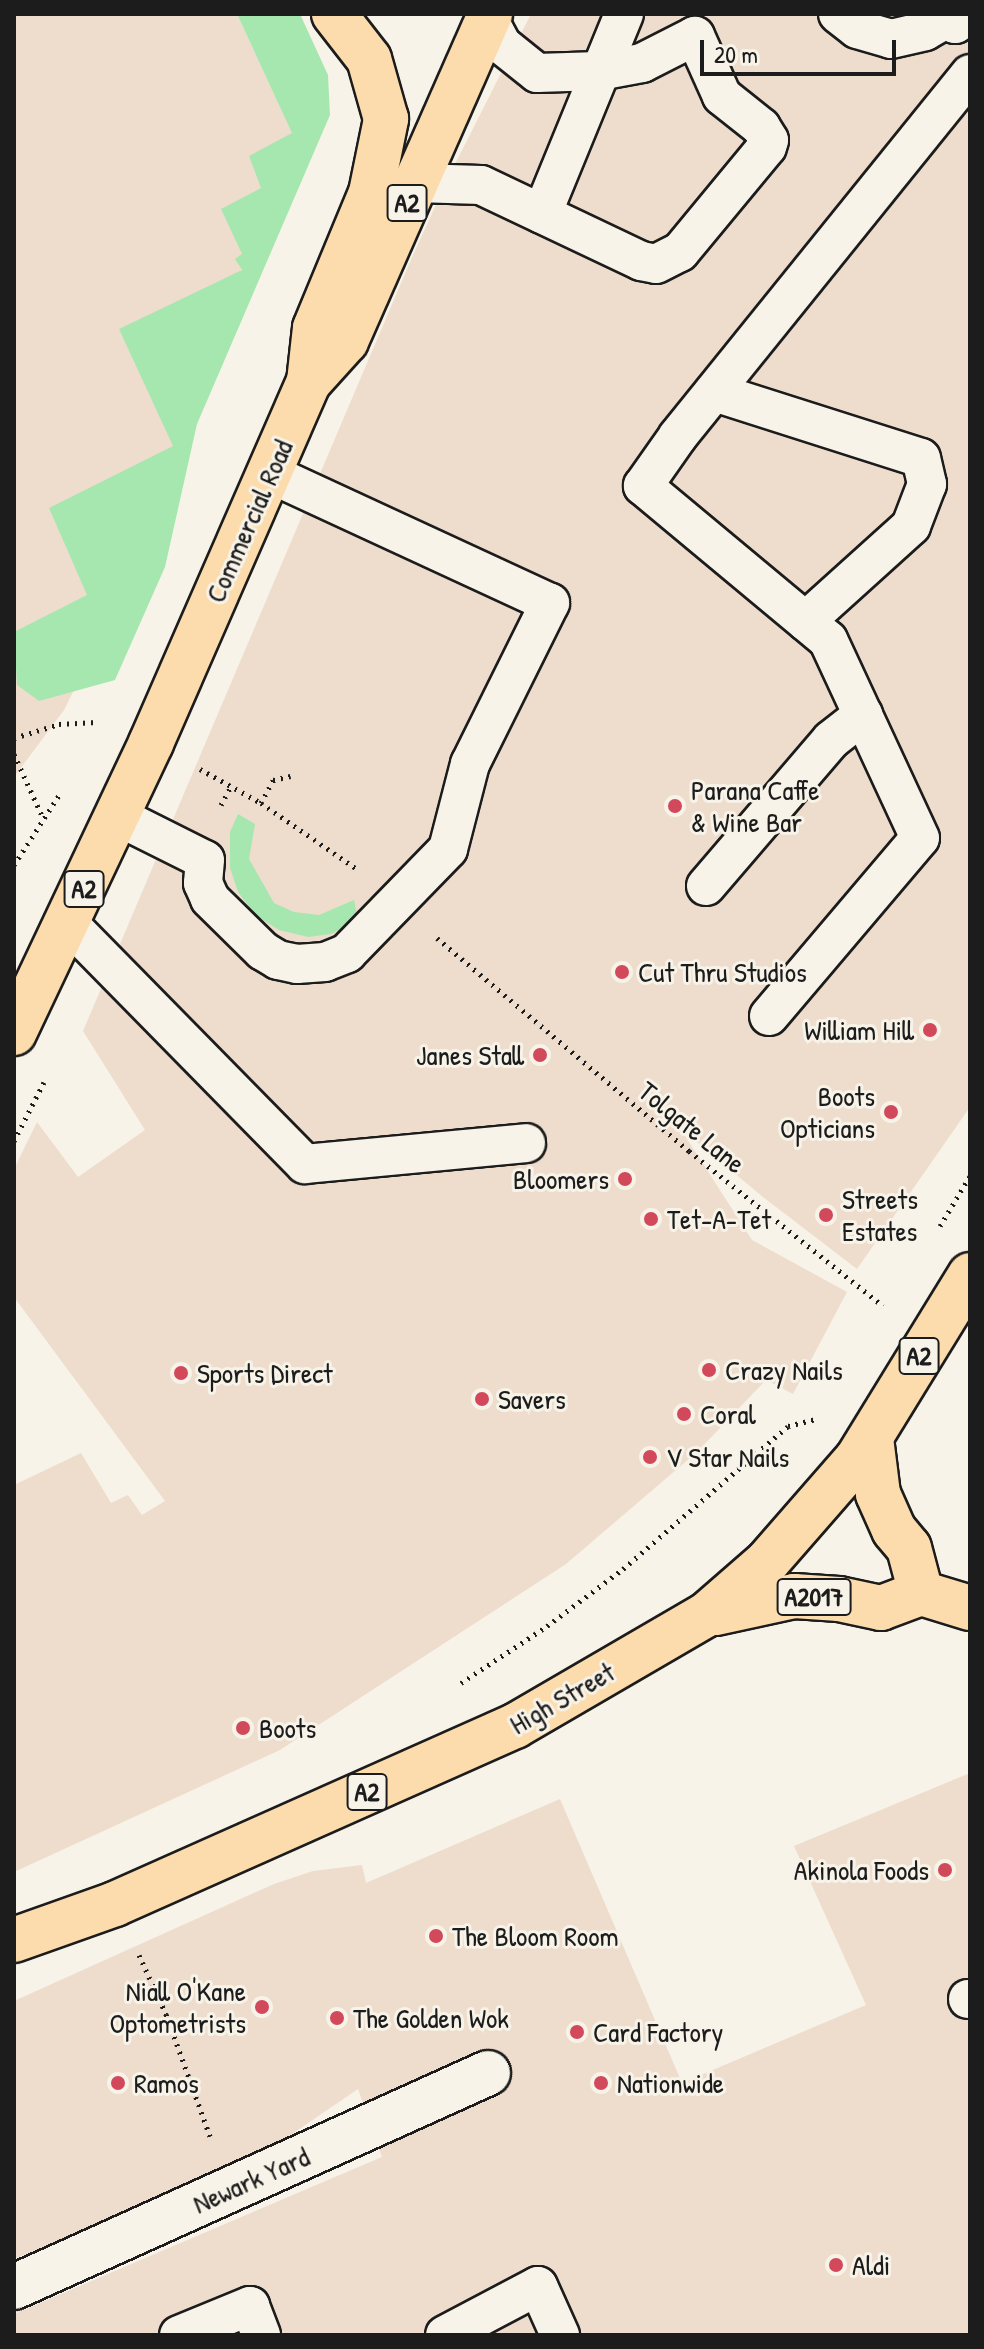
<!DOCTYPE html>
<html>
<head>
<meta charset="utf-8">
<style>
  body { margin:0 }
  #map { position:relative; width:984px; height:2349px; overflow:hidden; background:#f7f3e8; font-family:"Patrick Hand",sans-serif }
  div>[style] { position:absolute }
  .built>* { inset:0; background:#edc }
  .green>* { inset:0; background:#a6e7b0 }
  .path>* { height:5px; margin-top:-2.5px; transform-origin:0; background:repeating-linear-gradient(90deg,#1c1c1c 0 2px,transparent 0 8px) }
  .roads { filter:drop-shadow(2px 0 #1c1c1c) drop-shadow(-2px 0 #1c1c1c) drop-shadow(0 2px #1c1c1c) drop-shadow(0 -2px #1c1c1c) }
  .lane>* { height:38px; margin:-19px; padding:0 19px; transform-origin:19px; border-radius:19px; background:#f7f3e8 }
  .street>* { height:44px; margin:-22px; padding:0 22px; transform-origin:22px; border-radius:22px; background:#f7f3e8 }
  .primary>* { height:44px; margin:-22px; padding:0 22px; transform-origin:22px; border-radius:22px; background:#fcdcac }
  .dots>* { width:22px; height:22px; translate:-50% -50%; box-sizing:border-box; border:4px solid #f7f3e8; border-radius:50% }
  span { translate:-50% -50%; white-space:nowrap; text-align:center; line-height:1.15; -webkit-text-stroke:6px #f7f3e8; paint-order:stroke }
  .shield-label span { padding:2px 6px; background:#f7f3e8; border:2px solid; border-radius:6px; -webkit-text-stroke-width:0 }
  .shield-label { font-size:26px; color:#1c1c1c; font-weight:700 }
  .street-label { font-size:28px; color:#1c1c1c }
  .poi-label { font-size:28px; color:#1c1c1c }
  .left { translate:0 -50%; text-align:left }
  .right { translate:-100% -50%; text-align:right }
  .frame { position:absolute; inset:0; border:16px solid #1c1c1c; pointer-events:none }
  .scale { position:absolute; left:700px; top:40px; width:196px; height:36px; box-sizing:border-box; border:4px solid #1c1c1c; border-top:0; padding-left:10px; font-size:24px; line-height:28px; white-space:nowrap; color:#1c1c1c; -webkit-text-stroke:6px #f7f3e8; paint-order:stroke }
</style>
</head>
<body>
<div id="map">
  <div class="built">
    <div style="clip-path:polygon(14px 14px,237px 14px,293px 133px,107px 623px,64px 710px,14px 777px)"></div>
    <div style="clip-path:polygon(531px 14px,970px 14px,970px 1107px,857px 1269px,763px 1197px,680px 1128px,752px 1240px,847px 1292px,793px 1394px,766px 1380px,697px 1452px,566px 1564px,280px 1750px,14px 1872px,14px 1485px,81px 1453px,111px 1503px,128px 1495px,142px 1515px,165px 1501px,14px 1297px,14px 1169px,37px 1122px,78px 1177px,145px 1130px,83px 1031px,413px 255px,451px 172px)"></div>
    <div style="clip-path:polygon(970px 1773px,970px 2335px,14px 2335px,14px 2314px,382px 2157px,358px 2089px,270px 2149px,152px 2203px,14px 2259px,14px 2001px,274px 1884px,313px 1871px,362px 1865px,366px 1883px,560px 1799px,682px 2083px,866px 2005px,794px 1846px)"></div>
  </div>
  <div class="green">
    <div style="clip-path:polygon(237px 14px,300px 14px,328px 75px,330px 115px,197px 424px,165px 567px,115px 680px,39px 701px,17px 685px,14px 632px,87px 595px,49px 508px,173px 446px,119px 329px,242px 270px,235px 259px,242px 254px,221px 209px,261px 188px,249px 156px,292px 133px)"></div>
    <div style="clip-path:polygon(238px 814px,255px 824px,249px 859px,274px 903px,294px 912px,319px 915px,354px 900px,357px 914px,350px 924px,331px 934px,308px 937px,279px 930px,255px 915px,238px 892px,230px 868px,230px 832px)"></div>
  </div>
  <div class="path">
    <div style="left:14px;top:738px;width:47px;rotate:-17.3deg"></div>
    <div style="left:59px;top:724px;width:38px;rotate:-3deg"></div>
    <div style="left:14px;top:754px;width:70px;rotate:65.6deg"></div>
    <div style="left:200px;top:769px;width:70px;rotate:29.1deg"></div>
    <div style="left:261px;top:803px;width:116px;rotate:34.5deg"></div>
    <div style="left:261px;top:803px;width:26px;rotate:-62deg"></div>
    <div style="left:273px;top:780px;width:18px;rotate:-13deg"></div>
    <div style="left:221px;top:805px;width:21px;rotate:-62deg"></div>
    <div style="left:14px;top:865px;width:87px;rotate:-57.2deg"></div>
    <div style="left:437px;top:938px;width:330px;rotate:40.2deg"></div>
    <div style="left:689px;top:1151px;width:248px;rotate:38.6deg"></div>
    <div style="left:14px;top:1141px;width:66px;rotate:-63deg"></div>
    <div style="left:940px;top:1226px;width:58px;rotate:-59deg"></div>
    <div style="left:461px;top:1683px;width:103px;rotate:-33.5deg"></div>
    <div style="left:547px;top:1626px;width:95px;rotate:-36.9deg"></div>
    <div style="left:623px;top:1569px;width:218px;rotate:-40.9deg"></div>
    <div style="left:788px;top:1426px;width:29px;rotate:-14deg"></div>
    <div style="left:139px;top:1955px;width:65px;rotate:65.4deg"></div>
    <div style="left:166px;top:2014px;width:130px;rotate:70.2deg"></div>
  </div>
  <div class="roads">
    <div class="lane">
      <div style="left:838px;top:14px;width:24px;rotate:38deg"></div>
      <div style="left:857px;top:29px;width:35px;rotate:16deg"></div>
      <div style="left:891px;top:39px;width:35px;rotate:-13deg"></div>
      <div style="left:925px;top:31px;width:22px;rotate:-30deg"></div>
      <div style="left:944px;top:20px;width:12px;rotate:20deg"></div>
      <div style="left:955px;top:24px;width:14px;rotate:-45deg"></div>
      <div style="left:416px;top:183px;width:65px;rotate:1.8deg"></div>
      <div style="left:481px;top:185px;width:177px;rotate:25.4deg"></div>
      <div style="left:641px;top:261px;width:15px;rotate:11deg"></div>
      <div style="left:656px;top:264px;width:27px;rotate:-27deg"></div>
      <div style="left:680px;top:252px;width:136px;rotate:-50.4deg"></div>
      <div style="left:767px;top:147px;width:7px;rotate:-74deg"></div>
      <div style="left:769px;top:140px;width:15px;rotate:-122deg"></div>
      <div style="left:761px;top:127px;width:50px;rotate:-141.5deg"></div>
      <div style="left:722px;top:96px;width:66px;rotate:-114.2deg"></div>
      <div style="left:695px;top:36px;width:59px;rotate:153deg"></div>
      <div style="left:642px;top:63px;width:44px;rotate:169.5deg"></div>
      <div style="left:599px;top:71px;width:62px;rotate:178.2deg"></div>
      <div style="left:537px;top:73px;width:45px;rotate:-141.3deg"></div>
      <div style="left:502px;top:45px;width:30px;rotate:-118deg"></div>
      <div style="left:542px;top:214px;width:216px;rotate:-67.7deg"></div>
      <div style="left:714px;top:392px;width:217px;rotate:17.7deg"></div>
      <div style="left:921px;top:458px;width:27px;rotate:77deg"></div>
      <div style="left:927px;top:484px;width:45px;rotate:110.9deg"></div>
      <div style="left:911px;top:526px;width:142px;rotate:137.9deg"></div>
      <div style="left:117px;top:816px;width:98px;rotate:26.6deg"></div>
      <div style="left:205px;top:860px;width:23px;rotate:95deg"></div>
      <div style="left:203px;top:883px;width:17px;rotate:66deg"></div>
      <div style="left:210px;top:899px;width:74px;rotate:44.5deg"></div>
      <div style="left:263px;top:951px;width:17px;rotate:31deg"></div>
      <div style="left:278px;top:960px;width:19px;rotate:12deg"></div>
      <div style="left:297px;top:964px;width:28px;rotate:-4deg"></div>
      <div style="left:325px;top:962px;width:24px;rotate:-22deg"></div>
      <div style="left:347px;top:953px;width:145px;rotate:-45.8deg"></div>
      <div style="left:448px;top:849px;width:88px;rotate:-75.5deg"></div>
      <div style="left:470px;top:764px;width:180px;rotate:-63.6deg"></div>
      <div style="left:550px;top:603px;width:307px;rotate:-155.2deg"></div>
      <div style="left:706px;top:886px;width:192px;rotate:-49.4deg"></div>
      <div style="left:831px;top:740px;width:41px;rotate:-38deg"></div>
      <div style="left:68px;top:923px;width:338px;rotate:45.5deg"></div>
      <div style="left:305px;top:1164px;width:222px;rotate:-5.4deg"></div>
      <div style="left:769px;top:1016px;width:233px;rotate:-49.7deg"></div>
      <div style="left:920px;top:838px;width:218px;rotate:-114.9deg"></div>
      <div style="left:828px;top:640px;width:241px;rotate:-140.2deg"></div>
      <div style="left:643px;top:486px;width:61px;rotate:-55deg"></div>
      <div style="left:678px;top:436px;width:465px;rotate:-51.1deg"></div>
      <div style="left:968px;top:1999px;width:2px"></div>
      <div style="left:179px;top:2335px;width:77px;rotate:-22.2deg"></div>
      <div style="left:250px;top:2306px;width:31px;rotate:69deg"></div>
      <div style="left:445px;top:2335px;width:105px;rotate:-27.8deg"></div>
      <div style="left:538px;top:2286px;width:54px;rotate:65.8deg"></div>
    </div>
    <div class="street">
      <div style="left:14px;top:2287px;width:520px;rotate:-24.3deg"></div>
    </div>
    <div class="primary">
      <div style="left:309px;top:382px;width:54px;rotate:-83.7deg"></div>
      <div style="left:315px;top:328px;width:146px;rotate:-67.5deg"></div>
      <div style="left:371px;top:193px;width:76px;rotate:-78.5deg"></div>
      <div style="left:386px;top:119px;width:62px;rotate:-105.8deg"></div>
      <div style="left:369px;top:59px;width:57px;rotate:-127.9deg"></div>
      <div style="left:14px;top:1033px;width:321px;rotate:-64.7deg"></div>
      <div style="left:151px;top:743px;width:394px;rotate:-66.4deg"></div>
      <div style="left:309px;top:382px;width:55px;rotate:-47.9deg"></div>
      <div style="left:346px;top:341px;width:357px;rotate:-66.2deg"></div>
      <div style="left:871px;top:1438px;width:56px;rotate:82.9deg"></div>
      <div style="left:878px;top:1494px;width:39px;rotate:66deg"></div>
      <div style="left:894px;top:1530px;width:23px;rotate:50deg"></div>
      <div style="left:909px;top:1548px;width:47px;rotate:75.1deg"></div>
      <div style="left:716px;top:1613px;width:80px;rotate:-12.3deg"></div>
      <div style="left:794px;top:1596px;width:45px;rotate:3.8deg"></div>
      <div style="left:839px;top:1599px;width:43px;rotate:12.1deg"></div>
      <div style="left:881px;top:1608px;width:43px;rotate:-20.6deg"></div>
      <div style="left:921px;top:1593px;width:51px;rotate:17deg"></div>
      <div style="left:14px;top:1940px;width:107px;rotate:-19.6deg"></div>
      <div style="left:115px;top:1904px;width:438px;rotate:-24deg"></div>
      <div style="left:515px;top:1726px;width:221px;rotate:-30.2deg"></div>
      <div style="left:706px;top:1615px;width:81px;rotate:-41deg"></div>
      <div style="left:767px;top:1562px;width:137px;rotate:-48.9deg"></div>
      <div style="left:857px;top:1459px;width:216px;rotate:-58.4deg"></div>
    </div>
  </div>
  <div class="dots">
    <div style="left:675px;top:806px;background:#d1495b"></div>
    <div style="left:622px;top:972px;background:#d1495b"></div>
    <div style="left:930px;top:1030px;background:#d1495b"></div>
    <div style="left:540px;top:1055px;background:#d1495b"></div>
    <div style="left:891px;top:1112px;background:#d1495b"></div>
    <div style="left:625px;top:1179px;background:#d1495b"></div>
    <div style="left:826px;top:1215px;background:#d1495b"></div>
    <div style="left:651px;top:1219px;background:#d1495b"></div>
    <div style="left:709px;top:1370px;background:#d1495b"></div>
    <div style="left:181px;top:1373px;background:#d1495b"></div>
    <div style="left:482px;top:1399px;background:#d1495b"></div>
    <div style="left:684px;top:1414px;background:#d1495b"></div>
    <div style="left:650px;top:1457px;background:#d1495b"></div>
    <div style="left:243px;top:1728px;background:#d1495b"></div>
    <div style="left:945px;top:1870px;background:#d1495b"></div>
    <div style="left:436px;top:1936px;background:#d1495b"></div>
    <div style="left:262px;top:2007px;background:#d1495b"></div>
    <div style="left:337px;top:2018px;background:#d1495b"></div>
    <div style="left:577px;top:2032px;background:#d1495b"></div>
    <div style="left:118px;top:2083px;background:#d1495b"></div>
    <div style="left:601px;top:2083px;background:#d1495b"></div>
    <div style="left:836px;top:2265px;background:#d1495b"></div>
  </div>
  <div class="shield-label">
    <span style="left:407px;top:203px">A2</span>
    <span style="left:84px;top:889px">A2</span>
    <span style="left:919px;top:1356px">A2</span>
    <span style="left:814px;top:1597px">A2017</span>
    <span style="left:367px;top:1792px">A2</span>
  </div>
  <div class="street-label">
    <span style="left:249px;top:521px;rotate:-66deg">Commercial Road</span>
    <span style="left:692px;top:1127px;rotate:39deg">Tolgate Lane</span>
    <span style="left:562px;top:1698px;rotate:-30deg">High Street</span>
    <span style="left:251px;top:2180px;rotate:-24deg">Newark Yard</span>
  </div>
  <div class="poi-label">
    <span class="left" style="left:691px;top:806px">Parana Caffe<br>&amp; Wine Bar</span>
    <span class="left" style="left:638px;top:972px">Cut Thru Studios</span>
    <span class="right" style="left:914px;top:1030px">William Hill</span>
    <span class="right" style="left:524px;top:1055px">Janes Stall</span>
    <span class="right" style="left:875px;top:1112px">Boots<br>Opticians</span>
    <span class="right" style="left:609px;top:1179px">Bloomers</span>
    <span class="left" style="left:842px;top:1215px">Streets<br>Estates</span>
    <span class="left" style="left:667px;top:1219px">Tet-A-Tet</span>
    <span class="left" style="left:725px;top:1370px">Crazy Nails</span>
    <span class="left" style="left:197px;top:1373px">Sports Direct</span>
    <span class="left" style="left:498px;top:1399px">Savers</span>
    <span class="left" style="left:700px;top:1414px">Coral</span>
    <span class="left" style="left:666px;top:1457px">V Star Nails</span>
    <span class="left" style="left:259px;top:1728px">Boots</span>
    <span class="right" style="left:929px;top:1870px">Akinola Foods</span>
    <span class="left" style="left:452px;top:1936px">The Bloom Room</span>
    <span class="right" style="left:246px;top:2007px">Niall O'Kane<br>Optometrists</span>
    <span class="left" style="left:353px;top:2018px">The Golden Wok</span>
    <span class="left" style="left:593px;top:2032px">Card Factory</span>
    <span class="left" style="left:134px;top:2083px">Ramos</span>
    <span class="left" style="left:617px;top:2083px">Nationwide</span>
    <span class="left" style="left:852px;top:2265px">Aldi</span>
  </div>
  <div class="frame"></div>
  <div class="scale">20 m</div>
</div>
</body>
</html>
